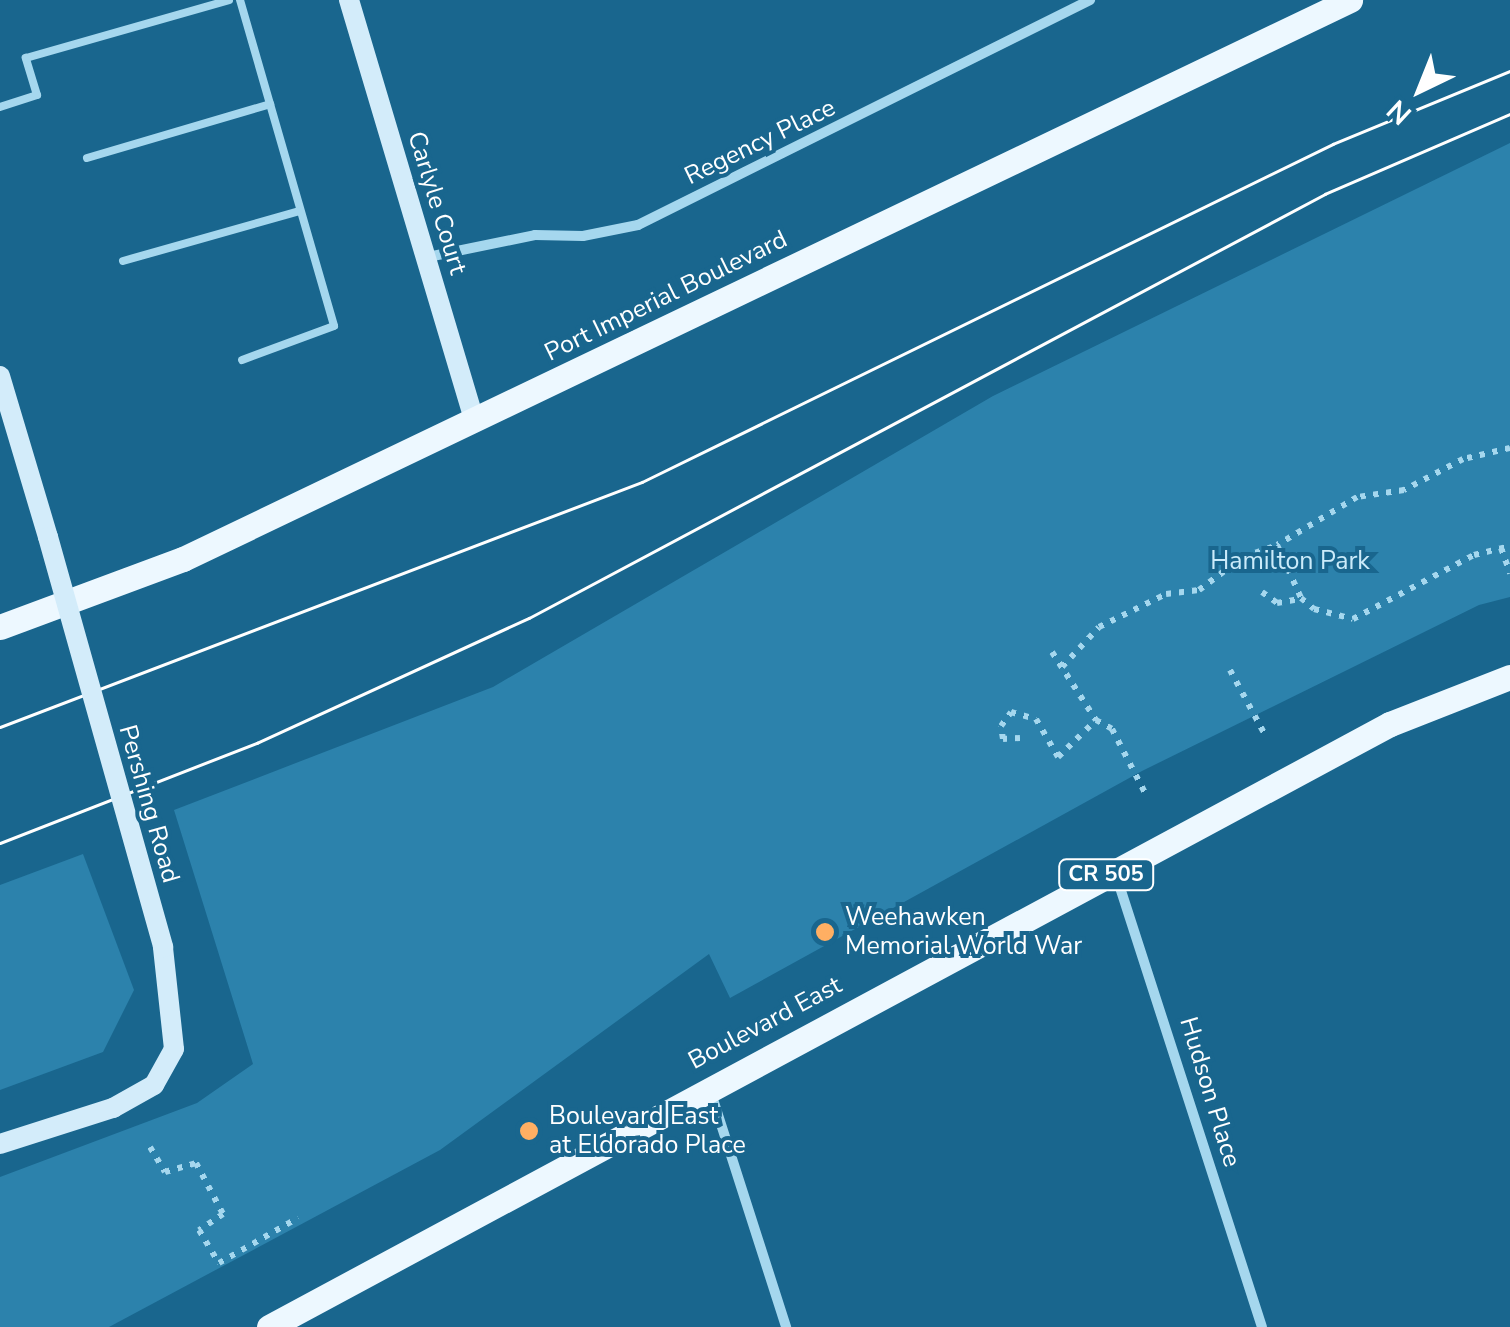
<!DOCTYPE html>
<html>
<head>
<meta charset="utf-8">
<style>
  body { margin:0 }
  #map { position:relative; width:1510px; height:1327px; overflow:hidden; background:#19668e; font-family:"Nunito Sans",sans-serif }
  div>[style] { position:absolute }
  .green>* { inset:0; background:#2c82ac }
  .path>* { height:6px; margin-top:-3px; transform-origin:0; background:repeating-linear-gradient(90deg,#a5d7ee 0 5px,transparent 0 13px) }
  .lane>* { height:8px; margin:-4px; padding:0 4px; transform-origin:4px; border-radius:4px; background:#a5d7ee }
  .street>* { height:10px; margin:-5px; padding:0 5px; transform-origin:5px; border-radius:5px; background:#a5d7ee }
  .secondary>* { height:20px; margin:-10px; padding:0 10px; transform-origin:10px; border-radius:10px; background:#d3ecfa }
  .primary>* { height:25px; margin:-12.5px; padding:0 12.5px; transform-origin:12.5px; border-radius:12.5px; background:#edf8ff }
  .tram>* { height:2.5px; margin:-1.25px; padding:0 1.25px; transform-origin:1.25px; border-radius:1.25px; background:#fff }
  .secondary-bridge>* { height:20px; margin:-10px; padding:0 10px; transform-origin:10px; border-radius:10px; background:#d3ecfa }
  .dots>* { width:28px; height:28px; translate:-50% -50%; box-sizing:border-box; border:5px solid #19668e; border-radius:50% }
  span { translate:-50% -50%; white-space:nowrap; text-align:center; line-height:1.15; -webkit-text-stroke:8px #19668e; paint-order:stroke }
  .shield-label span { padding:2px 8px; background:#19668e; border:2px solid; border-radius:8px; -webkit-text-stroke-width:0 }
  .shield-label { font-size:22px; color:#fff; font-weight:700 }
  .street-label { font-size:25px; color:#fff }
  .park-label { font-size:25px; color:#cbebfa }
  .poi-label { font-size:25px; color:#fff }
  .left { translate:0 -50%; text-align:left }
  .north { position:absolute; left:1370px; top:40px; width:100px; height:100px; -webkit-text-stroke:8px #19668e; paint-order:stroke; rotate:223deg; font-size:28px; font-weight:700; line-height:40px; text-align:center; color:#fff }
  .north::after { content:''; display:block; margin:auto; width:35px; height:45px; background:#fff; clip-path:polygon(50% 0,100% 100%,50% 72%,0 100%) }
</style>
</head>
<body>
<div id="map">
  <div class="green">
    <div style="clip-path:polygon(1510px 143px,1510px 597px,1479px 605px,1142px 771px,730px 998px,709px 954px,440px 1150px,109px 1327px,0 1327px,0 1177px,197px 1103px,253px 1064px,174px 810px,493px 687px,993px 396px)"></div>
    <div style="clip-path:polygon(83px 854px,134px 990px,103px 1052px,0 1090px,0 885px)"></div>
  </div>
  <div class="path">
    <div style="left:1510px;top:448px;width:48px;rotate:166.8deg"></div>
    <div style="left:1463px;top:459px;width:67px;rotate:152.3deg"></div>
    <div style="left:1404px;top:490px;width:48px;rotate:171.5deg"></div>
    <div style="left:1357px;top:497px;width:93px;rotate:149deg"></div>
    <div style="left:1277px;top:545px;width:58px;rotate:65.6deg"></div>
    <div style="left:1301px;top:598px;width:17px;rotate:40deg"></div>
    <div style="left:1314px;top:609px;width:40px;rotate:14.4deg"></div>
    <div style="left:1353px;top:619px;width:137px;rotate:-27.9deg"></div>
    <div style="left:1474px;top:555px;width:37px;rotate:-14deg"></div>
    <div style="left:1501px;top:548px;width:27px;rotate:70deg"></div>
    <div style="left:1262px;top:592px;width:19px;rotate:36deg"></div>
    <div style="left:1277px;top:603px;width:23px;rotate:-10deg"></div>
    <div style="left:1052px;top:652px;width:81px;rotate:57.1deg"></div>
    <div style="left:1096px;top:720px;width:18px;rotate:29deg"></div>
    <div style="left:1112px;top:729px;width:72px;rotate:62.7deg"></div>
    <div style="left:1062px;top:667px;width:54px;rotate:-47.2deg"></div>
    <div style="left:1099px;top:627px;width:75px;rotate:-26.2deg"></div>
    <div style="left:1166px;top:594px;width:33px;rotate:-7deg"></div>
    <div style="left:1199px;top:590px;width:55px;rotate:-36.9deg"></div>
    <div style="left:1243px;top:557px;width:36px;rotate:-19deg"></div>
    <div style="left:1230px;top:670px;width:72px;rotate:61.6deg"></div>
    <div style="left:1020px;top:738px;width:17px;rotate:177deg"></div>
    <div style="left:1003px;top:739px;width:13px;rotate:-99deg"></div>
    <div style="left:1001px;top:726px;width:17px;rotate:-54deg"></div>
    <div style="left:1011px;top:712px;width:26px;rotate:16deg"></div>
    <div style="left:1036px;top:719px;width:44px;rotate:59.9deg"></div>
    <div style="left:1058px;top:757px;width:53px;rotate:-44.2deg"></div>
    <div style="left:849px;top:935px;width:12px;rotate:59deg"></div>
    <div style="left:150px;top:1147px;width:29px;rotate:59deg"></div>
    <div style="left:165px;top:1172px;width:32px;rotate:-16deg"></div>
    <div style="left:196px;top:1163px;width:58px;rotate:62.1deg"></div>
    <div style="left:223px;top:1214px;width:29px;rotate:146deg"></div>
    <div style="left:199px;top:1230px;width:39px;rotate:59deg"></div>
    <div style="left:219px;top:1263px;width:91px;rotate:-29.7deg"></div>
  </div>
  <div class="lane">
    <div style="left:240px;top:0;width:339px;rotate:73.9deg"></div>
    <div style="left:334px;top:326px;width:98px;rotate:159.7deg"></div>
    <div style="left:0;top:107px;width:39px;rotate:-18deg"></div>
    <div style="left:37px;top:95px;width:39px;rotate:-107deg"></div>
    <div style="left:26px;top:58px;width:211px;rotate:-15.9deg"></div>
    <div style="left:87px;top:158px;width:191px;rotate:-16.4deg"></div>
    <div style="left:123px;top:261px;width:184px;rotate:-15.8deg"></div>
  </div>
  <div class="street">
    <div style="left:428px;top:257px;width:109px;rotate:-11.6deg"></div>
    <div style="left:535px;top:235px;width:48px;rotate:1.2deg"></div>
    <div style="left:583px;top:236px;width:56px;rotate:-11.3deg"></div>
    <div style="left:638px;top:225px;width:505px;rotate:-26.46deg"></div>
    <div style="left:1115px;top:872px;width:478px;rotate:72.1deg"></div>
    <div style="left:711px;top:1093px;width:246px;rotate:72.2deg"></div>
  </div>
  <div class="secondary">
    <div style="left:349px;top:0;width:440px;rotate:73.4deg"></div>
    <div style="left:0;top:376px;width:168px;rotate:73.4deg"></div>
    <div style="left:0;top:1144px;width:119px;rotate:-17.7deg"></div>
    <div style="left:113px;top:1108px;width:47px;rotate:-29.3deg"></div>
    <div style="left:154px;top:1085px;width:41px;rotate:-60.9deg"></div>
    <div style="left:174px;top:1049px;width:103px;rotate:-96.2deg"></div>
  </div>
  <div class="primary">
    <div style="left:0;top:627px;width:195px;rotate:-20.4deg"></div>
    <div style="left:183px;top:559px;width:1294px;rotate:-25.59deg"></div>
    <div style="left:269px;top:1327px;width:1273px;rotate:-28.28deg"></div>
    <div style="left:1390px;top:724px;width:129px;rotate:-21.4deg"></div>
  </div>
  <div class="tram">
    <div style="left:0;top:727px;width:687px;rotate:-20.89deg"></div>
    <div style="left:642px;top:482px;width:769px;rotate:-26.07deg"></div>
    <div style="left:1333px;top:144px;width:191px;rotate:-22.4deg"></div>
    <div style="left:0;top:843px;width:276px;rotate:-21.3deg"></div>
    <div style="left:257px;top:743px;width:299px;rotate:-24.7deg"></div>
    <div style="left:529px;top:618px;width:902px;rotate:-28.04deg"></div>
    <div style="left:1325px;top:194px;width:202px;rotate:-23.4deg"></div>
  </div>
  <div class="secondary-bridge">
    <div style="left:48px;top:537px;width:426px;rotate:74.3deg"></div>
  </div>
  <div class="dots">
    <div style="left:825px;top:932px;background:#ffaf63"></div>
    <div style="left:529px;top:1131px;background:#ffaf63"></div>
  </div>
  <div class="shield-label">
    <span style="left:1106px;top:875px">CR 505</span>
  </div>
  <div class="street-label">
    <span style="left:760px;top:142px;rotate:-26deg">Regency Place</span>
    <span style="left:437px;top:203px;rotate:73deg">Carlyle Court</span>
    <span style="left:666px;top:296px;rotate:-26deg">Port Imperial Boulevard</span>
    <span style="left:149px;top:804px;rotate:74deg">Pershing Road</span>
    <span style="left:765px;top:1023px;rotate:-28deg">Boulevard East</span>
    <span style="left:1210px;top:1092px;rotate:73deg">Hudson Place</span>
  </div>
  <div class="park-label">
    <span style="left:1290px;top:561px">Hamilton Park</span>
  </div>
  <div class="poi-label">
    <span class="left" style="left:845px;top:932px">Weehawken<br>Memorial World War</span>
    <span class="left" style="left:549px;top:1131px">Boulevard East<br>at Eldorado Place</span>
  </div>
  <div class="north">N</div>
</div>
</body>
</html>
